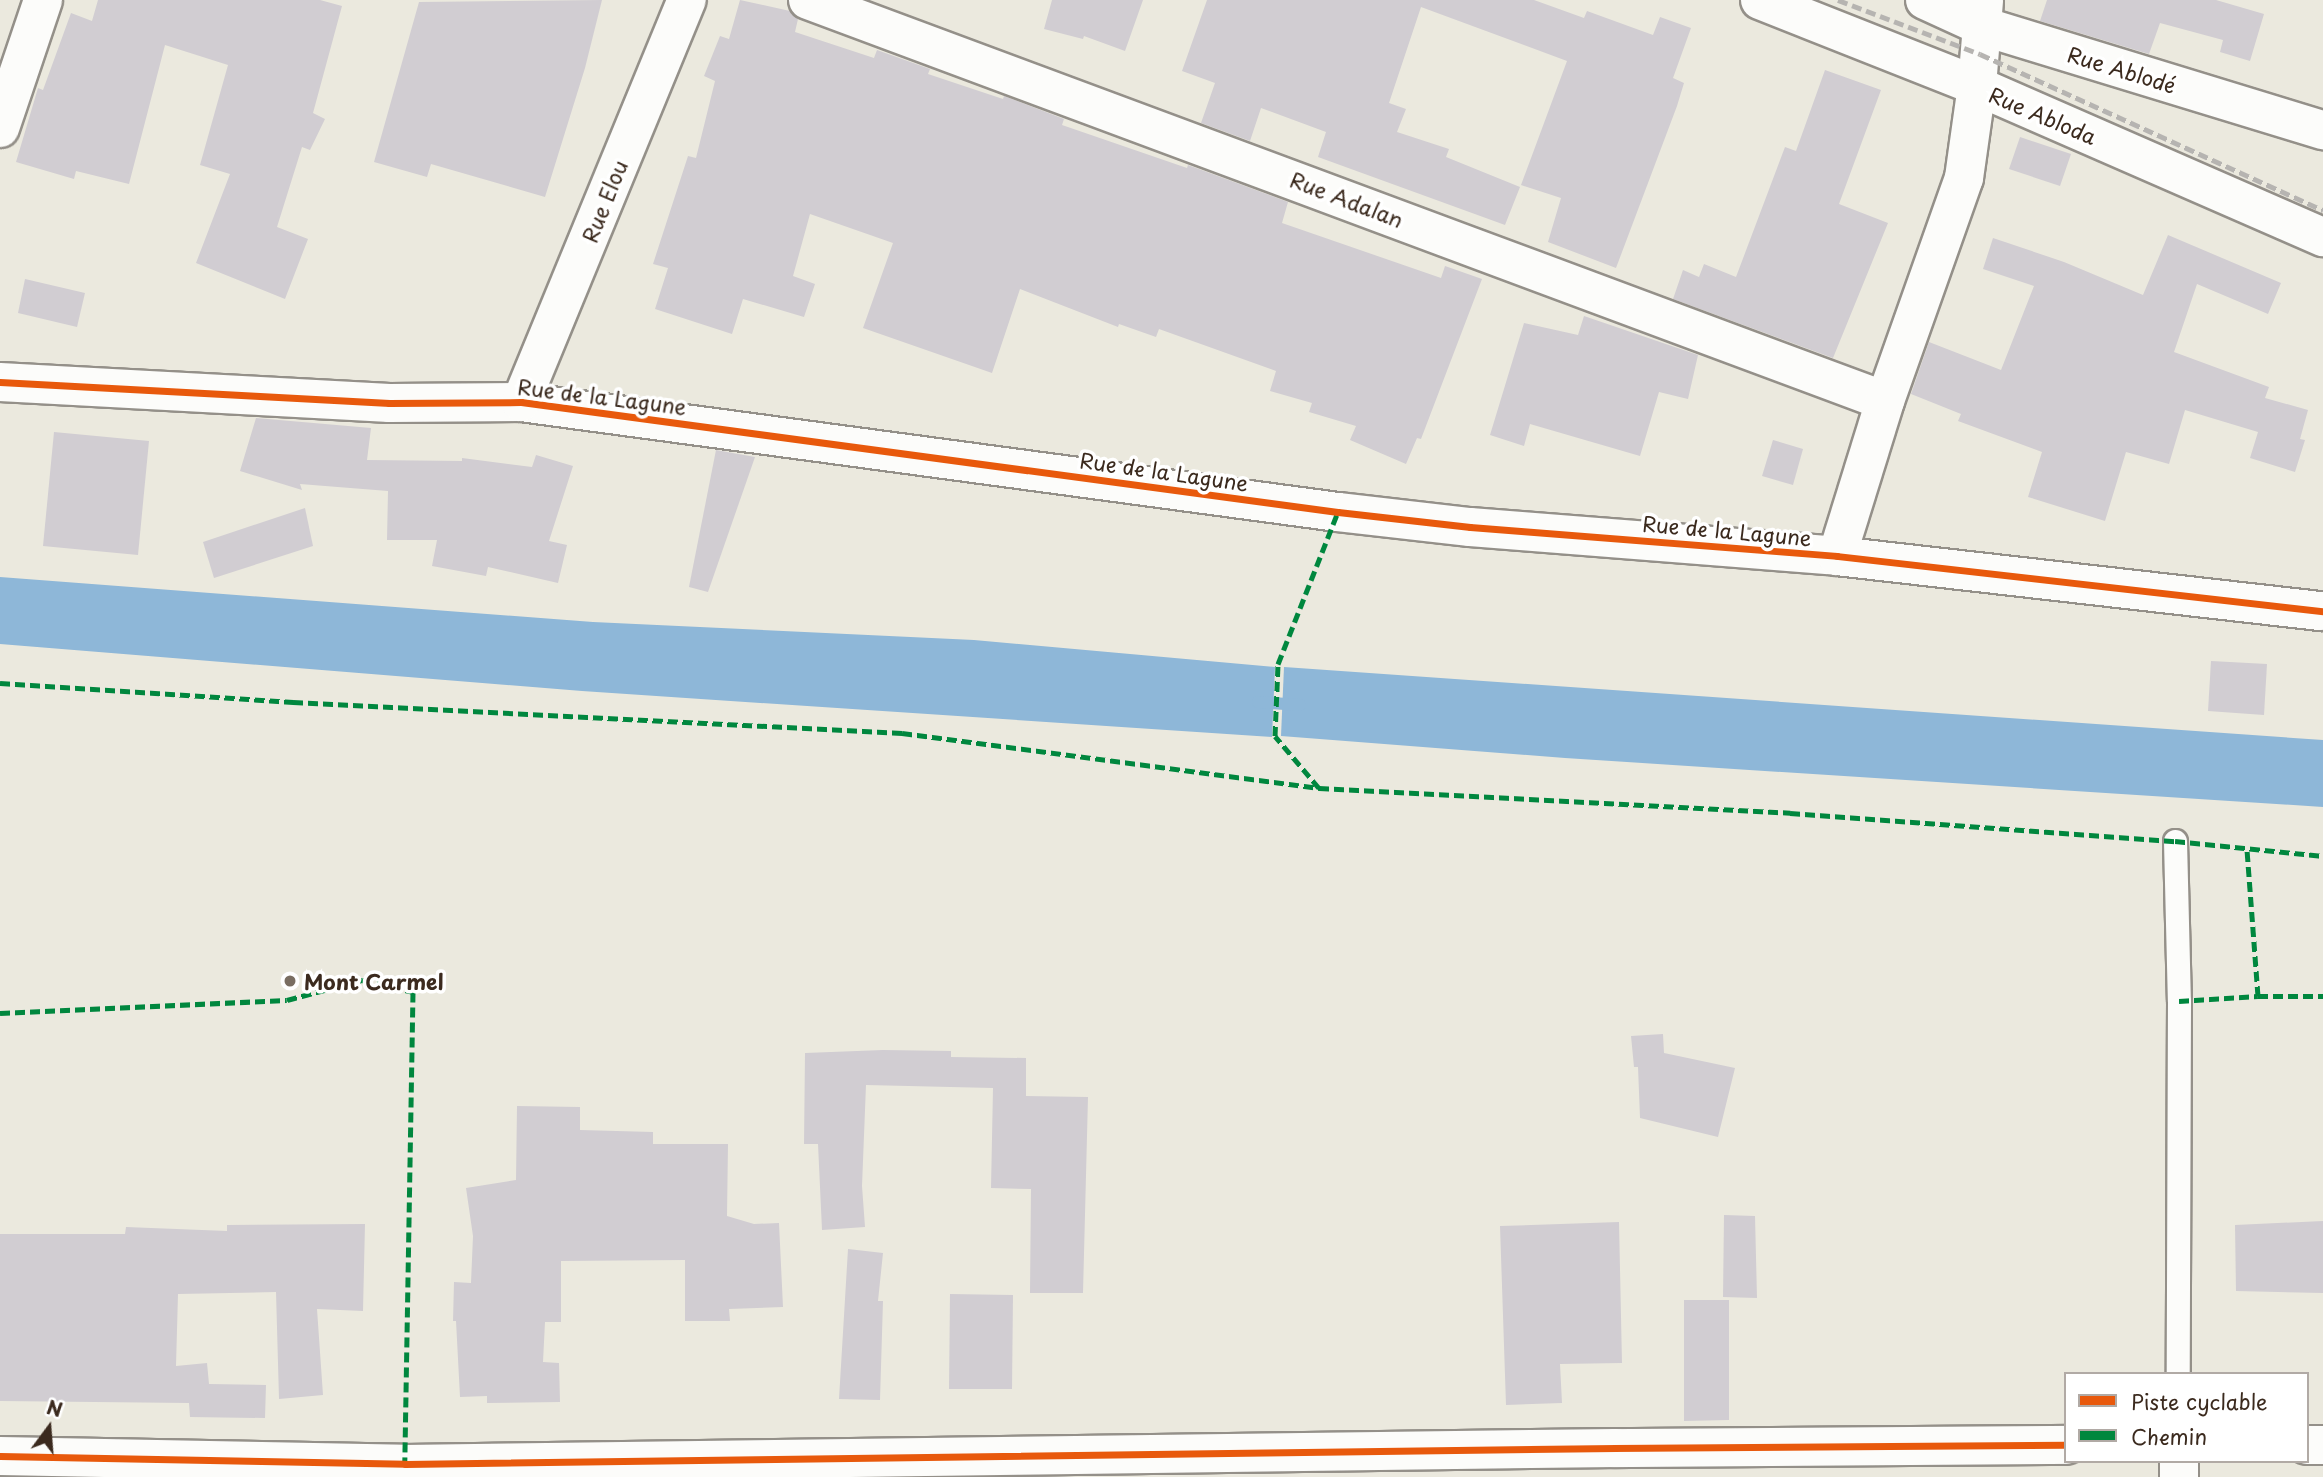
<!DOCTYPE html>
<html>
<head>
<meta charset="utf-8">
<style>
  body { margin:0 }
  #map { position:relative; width:2323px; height:1477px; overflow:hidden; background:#ebe9de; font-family:"Playpen Sans",sans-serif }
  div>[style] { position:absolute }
  .water>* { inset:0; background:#8eb7d8 }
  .stream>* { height:12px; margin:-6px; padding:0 6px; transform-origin:6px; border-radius:6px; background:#8eb7d8 }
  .building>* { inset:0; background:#d1cdd2 }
  .roads { filter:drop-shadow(2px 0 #949089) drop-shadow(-2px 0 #949089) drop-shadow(0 2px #949089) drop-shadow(0 -2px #949089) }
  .service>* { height:23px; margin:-11.5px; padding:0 11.5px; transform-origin:11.5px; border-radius:11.5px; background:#fcfcfa }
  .minor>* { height:38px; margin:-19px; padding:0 19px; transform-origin:19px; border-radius:19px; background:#fcfcfa }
  .rail>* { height:5px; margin-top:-2.5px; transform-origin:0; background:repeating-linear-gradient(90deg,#b6b4b1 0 10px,transparent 0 15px) }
  .quiet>* { height:5px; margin-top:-2.5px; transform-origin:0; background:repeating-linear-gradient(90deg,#00873e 0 10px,transparent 0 15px) }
  .cycleway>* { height:7px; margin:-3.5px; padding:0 3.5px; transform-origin:3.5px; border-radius:3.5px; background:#e8590c }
  .dots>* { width:19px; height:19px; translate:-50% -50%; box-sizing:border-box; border:4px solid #fff; border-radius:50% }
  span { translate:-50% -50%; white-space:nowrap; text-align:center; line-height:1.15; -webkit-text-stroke:7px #fff; paint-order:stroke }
  .street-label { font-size:21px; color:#3b2a1e }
  .poi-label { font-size:21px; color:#3b2a1e; font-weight:700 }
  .left { translate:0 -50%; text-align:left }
  .legend { position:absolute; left:2064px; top:1372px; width:245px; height:91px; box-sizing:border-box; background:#fff; border:2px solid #b1aaa5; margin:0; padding:9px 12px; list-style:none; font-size:21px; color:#3b2a1e }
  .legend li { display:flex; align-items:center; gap:14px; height:35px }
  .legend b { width:35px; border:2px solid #b1aaa5 }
  .north { position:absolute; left:14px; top:1393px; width:70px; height:70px; -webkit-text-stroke:5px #fff; paint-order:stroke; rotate:16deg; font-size:19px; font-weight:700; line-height:28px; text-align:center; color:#3b2a1e }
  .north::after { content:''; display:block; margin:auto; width:24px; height:32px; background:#3b2a1e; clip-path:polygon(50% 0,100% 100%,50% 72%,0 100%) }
</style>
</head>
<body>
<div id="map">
  <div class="water">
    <div style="clip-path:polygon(0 577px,593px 622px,974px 640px,1275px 667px,1272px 737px,582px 691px,0 644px)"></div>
    <div style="clip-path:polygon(1284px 667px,2323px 740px,2323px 807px,1565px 758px,1281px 736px)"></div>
  </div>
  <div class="stream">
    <div style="left:1258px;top:702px;width:42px;rotate:4.1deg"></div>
  </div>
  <div class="building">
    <div style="clip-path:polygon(98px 0,320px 0,342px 6px,313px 113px,325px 119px,310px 150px,302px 147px,277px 227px,308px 239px,285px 299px,196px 263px,230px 174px,200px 165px,228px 65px,165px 45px,129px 184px,76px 171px,74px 179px,16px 162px,38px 88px,43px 90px,71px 13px,92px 21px)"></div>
    <div style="clip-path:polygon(602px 0,585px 68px,545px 197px,431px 164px,427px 177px,374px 162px,419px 2px)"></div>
    <div style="clip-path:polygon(740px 0,790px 11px,798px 19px,795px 32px,874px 58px,877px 50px,930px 69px,928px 74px,1003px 99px,1004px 96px,1064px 119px,1062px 125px,1187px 168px,1188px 165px,1288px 202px,1282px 223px,1441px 278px,1445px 266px,1482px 279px,1421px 439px,1417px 438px,1406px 464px,1350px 440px,1356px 426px,1309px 412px,1312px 403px,1270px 391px,1276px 371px,1159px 329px,1156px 337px,1119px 324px,1118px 327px,1020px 289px,992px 373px,863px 328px,893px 243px,810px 214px,793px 276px,815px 284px,804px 317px,743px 299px,732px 334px,655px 309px,668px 268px,653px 264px,688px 156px,696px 158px,715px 81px,704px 76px,720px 36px,729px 39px)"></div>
    <div style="clip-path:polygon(1052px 0,1143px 0,1125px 51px,1084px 36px,1083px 39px,1044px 29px)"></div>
    <div style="clip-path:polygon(1207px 0,1534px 0,1584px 18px,1587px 11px,1653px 35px,1660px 17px,1691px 28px,1673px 78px,1684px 83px,1677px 106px,1616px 268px,1548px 242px,1561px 198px,1521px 185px,1567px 61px,1421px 7px,1389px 103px,1406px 109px,1397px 132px,1449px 149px,1446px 157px,1520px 187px,1505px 225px,1318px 157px,1326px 132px,1261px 108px,1250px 141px,1201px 123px,1215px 83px,1182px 71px)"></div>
    <div style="clip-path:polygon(2047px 0,2216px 0,2264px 14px,2250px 61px,2220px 52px,2223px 40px,2160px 23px,2149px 54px,2040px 21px)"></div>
    <div style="clip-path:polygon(1825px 70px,1881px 90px,1839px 204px,1888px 223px,1833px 358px,1673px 299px,1683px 270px,1699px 277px,1704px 264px,1736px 277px,1785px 147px,1796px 151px)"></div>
    <div style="clip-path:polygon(2020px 137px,2071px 154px,2060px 186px,2009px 169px)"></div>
    <div style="clip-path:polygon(2168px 235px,2281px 283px,2268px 314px,2197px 284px,2174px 352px,2269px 387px,2265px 398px,2308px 410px,2300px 439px,2305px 440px,2295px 472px,2250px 458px,2258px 432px,2185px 410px,2169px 464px,2126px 452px,2105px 521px,2028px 497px,2042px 452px,1958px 421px,1961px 414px,1911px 394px,1929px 342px,2001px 370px,2034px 286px,1983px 269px,1993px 238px,2064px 262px,2143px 295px)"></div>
    <div style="clip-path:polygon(25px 279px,85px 293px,77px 327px,18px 313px)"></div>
    <div style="clip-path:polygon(1584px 316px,1698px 355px,1688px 399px,1659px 392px,1640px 456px,1530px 424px,1524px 446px,1490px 435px,1524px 323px,1578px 335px)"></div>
    <div style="clip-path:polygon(256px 418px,371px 428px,367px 460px,462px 461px,462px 458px,532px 467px,536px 455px,573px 466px,549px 541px,567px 545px,558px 583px,488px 567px,486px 576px,432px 566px,437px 540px,387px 540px,388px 491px,300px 484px,302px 490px,240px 471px)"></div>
    <div style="clip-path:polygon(54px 432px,149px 441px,138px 555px,43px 546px)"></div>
    <div style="clip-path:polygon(1773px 440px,1803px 449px,1793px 485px,1762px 476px)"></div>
    <div style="clip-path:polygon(716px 450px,755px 457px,708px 592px,689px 587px)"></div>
    <div style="clip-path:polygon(305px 508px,313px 546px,214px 578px,203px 542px)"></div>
    <div style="clip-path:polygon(2211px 661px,2267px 664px,2264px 715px,2208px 711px)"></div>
    <div style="clip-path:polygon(1663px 1034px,1664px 1053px,1735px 1068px,1718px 1137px,1640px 1118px,1638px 1067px,1634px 1067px,1631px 1036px)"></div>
    <div style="clip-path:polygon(883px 1050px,951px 1051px,951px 1057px,1026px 1058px,1026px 1096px,1088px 1097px,1083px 1293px,1030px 1293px,1031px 1189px,991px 1188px,993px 1088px,866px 1085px,862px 1186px,865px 1227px,822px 1230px,818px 1144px,804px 1144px,805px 1053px)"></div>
    <div style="clip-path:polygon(517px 1106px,580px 1107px,580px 1130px,653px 1132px,653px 1144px,728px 1144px,727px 1216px,754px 1224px,779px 1223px,783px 1307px,729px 1309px,730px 1321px,685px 1321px,685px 1260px,561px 1261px,561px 1322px,545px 1322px,543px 1362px,559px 1363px,560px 1402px,487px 1403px,487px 1396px,460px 1397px,456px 1321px,453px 1321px,454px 1282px,471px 1283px,473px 1236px,466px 1188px,516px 1180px)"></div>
    <div style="clip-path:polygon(1724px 1215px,1755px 1216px,1757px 1298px,1723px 1297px)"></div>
    <div style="clip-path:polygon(2323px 1221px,2323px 1293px,2236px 1291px,2235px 1225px)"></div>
    <div style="clip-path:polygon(1619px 1222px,1622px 1363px,1560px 1364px,1562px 1403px,1506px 1405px,1500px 1226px)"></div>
    <div style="clip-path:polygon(365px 1224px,363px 1311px,317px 1309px,323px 1395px,279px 1399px,276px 1292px,178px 1294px,176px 1366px,207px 1363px,209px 1384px,266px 1385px,265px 1418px,190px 1417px,189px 1403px,0 1401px,0 1234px,125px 1234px,126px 1227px,227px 1231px,227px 1225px)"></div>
    <div style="clip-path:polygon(848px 1249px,883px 1253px,878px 1301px,883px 1301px,880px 1400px,839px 1399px)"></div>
    <div style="clip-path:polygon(950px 1294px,1013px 1295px,1012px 1389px,949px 1389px)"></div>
    <div style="clip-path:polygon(1684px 1300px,1729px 1300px,1729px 1420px,1684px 1421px)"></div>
  </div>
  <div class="roads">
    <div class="service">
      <div style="left:2175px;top:841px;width:160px;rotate:88.6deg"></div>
      <div style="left:2179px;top:1001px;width:373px;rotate:90.2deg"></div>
    </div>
    <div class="minor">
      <div style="left:808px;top:0;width:1149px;rotate:20.42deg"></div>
      <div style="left:1760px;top:0;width:233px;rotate:21.6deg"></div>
      <div style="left:1977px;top:86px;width:378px;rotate:23.6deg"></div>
      <div style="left:1925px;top:0;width:63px;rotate:24.5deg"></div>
      <div style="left:1982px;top:26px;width:357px;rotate:17deg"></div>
      <div style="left:0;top:128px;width:135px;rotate:-71.4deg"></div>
      <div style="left:0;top:382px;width:390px;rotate:3.1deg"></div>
      <div style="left:389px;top:403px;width:132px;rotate:-0.4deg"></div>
      <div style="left:521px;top:402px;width:824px;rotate:7.67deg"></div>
      <div style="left:1338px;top:512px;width:133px;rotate:6.5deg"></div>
      <div style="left:1470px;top:527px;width:368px;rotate:4.5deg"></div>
      <div style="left:1837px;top:556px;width:489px;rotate:6.5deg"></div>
      <div style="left:521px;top:402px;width:435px;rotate:-67.6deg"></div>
      <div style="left:1837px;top:556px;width:162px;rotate:-72.8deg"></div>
      <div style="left:1885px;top:401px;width:237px;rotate:-70.5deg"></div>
      <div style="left:1964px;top:178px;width:93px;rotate:-82deg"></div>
      <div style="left:1977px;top:86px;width:86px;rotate:-85.3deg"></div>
      <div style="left:2307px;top:1445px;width:16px"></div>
      <div style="left:0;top:1456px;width:405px;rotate:1.1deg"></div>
      <div style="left:405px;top:1464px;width:1211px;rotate:-0.76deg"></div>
      <div style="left:1616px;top:1448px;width:450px;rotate:-0.4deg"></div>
      <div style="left:2179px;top:1461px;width:16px;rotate:90deg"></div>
    </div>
  </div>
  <div class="rail">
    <div style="left:1838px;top:0;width:152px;rotate:20.8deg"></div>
    <div style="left:1980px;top:54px;width:377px;rotate:24.5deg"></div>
  </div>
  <div class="quiet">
    <div style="left:0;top:683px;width:294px;rotate:3.7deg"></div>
    <div style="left:293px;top:702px;width:610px;rotate:2.91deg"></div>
    <div style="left:902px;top:733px;width:421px;rotate:7.5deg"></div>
    <div style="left:1319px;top:788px;width:472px;rotate:3deg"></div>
    <div style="left:1790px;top:813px;width:386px;rotate:4.2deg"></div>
    <div style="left:2175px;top:841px;width:149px;rotate:5.8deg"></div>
    <div style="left:1319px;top:788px;width:68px;rotate:-130.2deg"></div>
    <div style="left:1275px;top:736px;width:72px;rotate:-87.6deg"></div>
    <div style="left:1278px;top:664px;width:163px;rotate:-68.5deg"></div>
    <div style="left:2258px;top:996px;width:65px"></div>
    <div style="left:2179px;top:1001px;width:79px;rotate:-3.6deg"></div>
    <div style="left:2258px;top:996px;width:148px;rotate:-94.3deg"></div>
    <div style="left:0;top:1013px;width:287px;rotate:-2.6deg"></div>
    <div style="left:287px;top:1000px;width:78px;rotate:-14.9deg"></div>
    <div style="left:362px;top:980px;width:52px;rotate:13.2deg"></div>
    <div style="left:413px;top:992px;width:472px;rotate:91deg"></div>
  </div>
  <div class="cycleway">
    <div style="left:0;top:382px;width:390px;rotate:3.1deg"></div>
    <div style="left:389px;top:403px;width:132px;rotate:-0.4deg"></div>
    <div style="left:521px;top:402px;width:824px;rotate:7.67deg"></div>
    <div style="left:1338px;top:512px;width:133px;rotate:6.5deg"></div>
    <div style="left:1470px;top:527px;width:368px;rotate:4.5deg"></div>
    <div style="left:1837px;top:556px;width:489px;rotate:6.5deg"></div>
    <div style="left:0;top:1456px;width:405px;rotate:1.1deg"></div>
    <div style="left:405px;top:1464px;width:1211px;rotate:-0.76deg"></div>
    <div style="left:1616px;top:1448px;width:450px;rotate:-0.4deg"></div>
  </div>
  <div class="dots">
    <div style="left:290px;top:981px;background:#796d61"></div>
  </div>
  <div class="street-label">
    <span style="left:2122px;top:69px;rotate:17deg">Rue Ablodé</span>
    <span style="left:2043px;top:115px;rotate:23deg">Rue Abloda</span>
    <span style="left:1347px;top:199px;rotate:21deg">Rue Adalan</span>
    <span style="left:604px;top:201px;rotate:-68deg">Rue Elou</span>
    <span style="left:602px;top:396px;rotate:7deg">Rue de la Lagune</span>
    <span style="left:1164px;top:471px;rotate:8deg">Rue de la Lagune</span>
    <span style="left:1727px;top:530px;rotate:5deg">Rue de la Lagune</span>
  </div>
  <div class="poi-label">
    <span class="left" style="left:304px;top:981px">Mont Carmel</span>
  </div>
  <ul class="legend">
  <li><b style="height:9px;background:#e8590c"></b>Piste cyclable</li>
  <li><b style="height:9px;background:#00873e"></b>Chemin</li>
  </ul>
  <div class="north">N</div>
</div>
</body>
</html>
